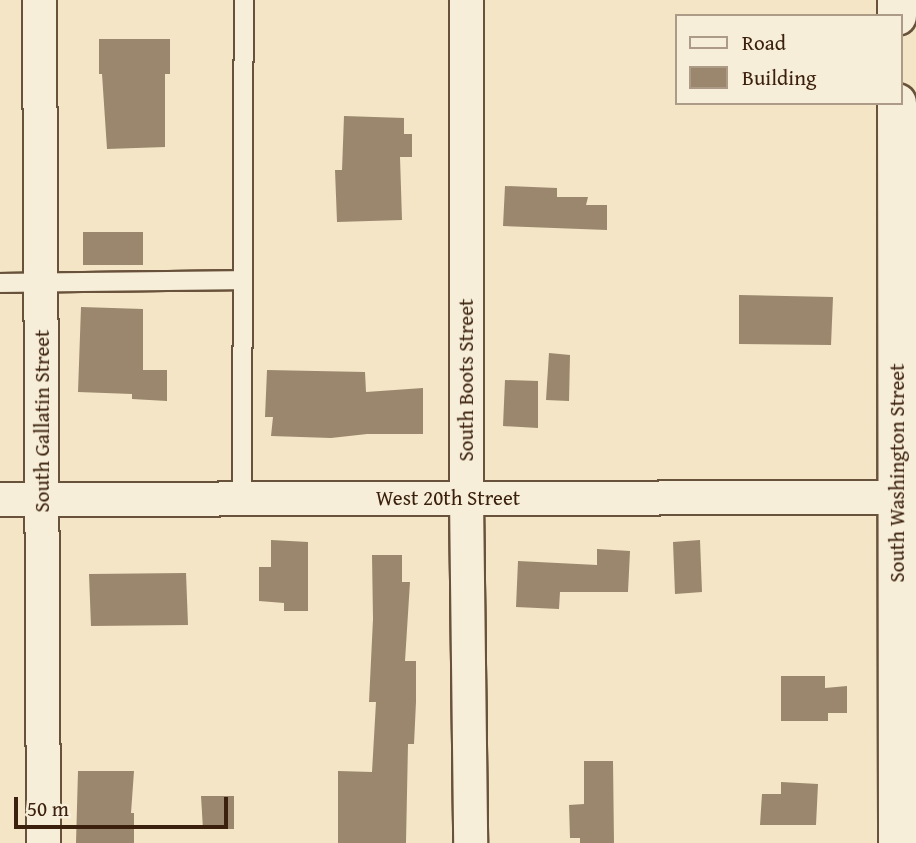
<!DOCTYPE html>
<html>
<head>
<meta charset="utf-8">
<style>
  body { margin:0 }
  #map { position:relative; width:916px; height:843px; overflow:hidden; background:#f3e5c5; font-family:"Gentium Book Plus",serif }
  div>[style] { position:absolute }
  .building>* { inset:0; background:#9b876d }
  .roads { filter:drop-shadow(2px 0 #69523b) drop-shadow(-2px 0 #69523b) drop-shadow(0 2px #69523b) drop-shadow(0 -2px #69523b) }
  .lane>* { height:18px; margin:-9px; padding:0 9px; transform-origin:9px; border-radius:9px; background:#f7eed9 }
  .street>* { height:33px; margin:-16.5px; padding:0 16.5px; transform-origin:16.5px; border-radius:16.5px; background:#f7eed9 }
  .secondary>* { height:38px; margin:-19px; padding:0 19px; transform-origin:19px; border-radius:19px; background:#f7eed9 }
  span { translate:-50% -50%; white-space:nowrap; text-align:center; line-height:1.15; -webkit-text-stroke:5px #f7eed9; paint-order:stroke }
  .street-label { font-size:21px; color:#3b210d }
  .legend { position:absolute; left:675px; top:14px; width:228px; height:91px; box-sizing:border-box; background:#f7eed9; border:2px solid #ac9c87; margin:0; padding:9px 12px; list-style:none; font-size:21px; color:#3b210d }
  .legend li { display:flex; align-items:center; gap:14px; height:35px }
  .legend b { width:35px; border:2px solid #ac9c87 }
  .scale { position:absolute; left:14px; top:797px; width:214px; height:32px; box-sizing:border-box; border:4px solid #3b210d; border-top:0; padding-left:9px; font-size:21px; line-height:24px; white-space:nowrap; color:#3b210d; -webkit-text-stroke:5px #f7eed9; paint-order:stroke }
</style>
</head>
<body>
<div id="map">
  <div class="building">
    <div style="clip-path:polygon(99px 39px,170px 39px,170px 74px,165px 74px,165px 147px,107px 149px,102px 74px,99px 74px)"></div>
    <div style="clip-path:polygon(344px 116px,404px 118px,404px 134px,412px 134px,412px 157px,400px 157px,402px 220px,337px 222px,335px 170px,342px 170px)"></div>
    <div style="clip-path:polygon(505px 186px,557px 188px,557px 197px,588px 197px,586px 205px,607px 205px,607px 230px,503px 226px)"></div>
    <div style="clip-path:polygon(83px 232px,143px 232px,143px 265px,83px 265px)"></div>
    <div style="clip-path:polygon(739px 295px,833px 297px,831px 345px,739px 344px)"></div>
    <div style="clip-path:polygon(81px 307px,143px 309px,143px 370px,167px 370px,167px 401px,132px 399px,132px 394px,78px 392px)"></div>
    <div style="clip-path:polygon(549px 353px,570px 355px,569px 401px,546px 400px)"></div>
    <div style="clip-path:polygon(267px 370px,365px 372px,366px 392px,423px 388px,423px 434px,367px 434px,331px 438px,271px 436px,273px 417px,265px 417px)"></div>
    <div style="clip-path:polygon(505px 380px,538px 381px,538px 428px,503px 426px)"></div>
    <div style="clip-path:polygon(271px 540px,308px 542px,308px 611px,284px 611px,284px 603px,259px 601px,259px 567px,271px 567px)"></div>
    <div style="clip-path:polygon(700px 540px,702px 592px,675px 594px,673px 542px)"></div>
    <div style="clip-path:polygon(597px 549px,630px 551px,628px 592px,560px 592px,559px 609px,516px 607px,518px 561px,597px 565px)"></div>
    <div style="clip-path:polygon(372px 555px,402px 555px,402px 582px,410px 582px,405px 661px,416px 661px,416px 702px,414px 744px,408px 744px,406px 843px,338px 843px,338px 771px,372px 772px,376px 702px,369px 702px,373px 619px)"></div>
    <div style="clip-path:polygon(186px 573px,188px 625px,91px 626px,89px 574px)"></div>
    <div style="clip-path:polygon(781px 676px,825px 676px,825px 688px,847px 686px,847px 713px,828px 713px,828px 721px,781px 721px)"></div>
    <div style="clip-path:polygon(584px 761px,613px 761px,614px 843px,580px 843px,580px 838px,570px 838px,569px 805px,584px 804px)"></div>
    <div style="clip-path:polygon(78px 771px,134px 771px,131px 813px,134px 813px,134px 843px,76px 843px)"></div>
    <div style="clip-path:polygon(781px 782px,818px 784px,816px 825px,760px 825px,762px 794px,781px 794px)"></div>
    <div style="clip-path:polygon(201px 796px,234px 796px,234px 829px,203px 829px)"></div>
  </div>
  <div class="roads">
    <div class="lane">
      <div style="left:0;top:283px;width:243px;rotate:-0.7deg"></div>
      <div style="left:242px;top:498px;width:498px;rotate:-89.8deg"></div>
    </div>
    <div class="street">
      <div style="left:39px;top:0;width:843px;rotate:89.73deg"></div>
      <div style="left:466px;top:0;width:498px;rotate:90deg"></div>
      <div style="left:466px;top:498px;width:345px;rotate:89.3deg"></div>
      <div style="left:0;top:499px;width:896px;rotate:-0.13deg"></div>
    </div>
    <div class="secondary">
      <div style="left:897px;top:0;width:16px;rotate:90deg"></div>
      <div style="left:897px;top:103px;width:740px;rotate:89.92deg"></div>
    </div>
  </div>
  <div class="street-label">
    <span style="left:466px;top:380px;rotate:-90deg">South Boots Street</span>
    <span style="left:42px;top:421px;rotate:-90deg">South Gallatin Street</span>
    <span style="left:897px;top:473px;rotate:-90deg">South Washington Street</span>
    <span style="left:448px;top:498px">West 20th Street</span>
  </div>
  <ul class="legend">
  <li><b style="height:9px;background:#f7eed9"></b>Road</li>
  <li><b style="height:19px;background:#9b876d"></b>Building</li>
  </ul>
  <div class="scale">50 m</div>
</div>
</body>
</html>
